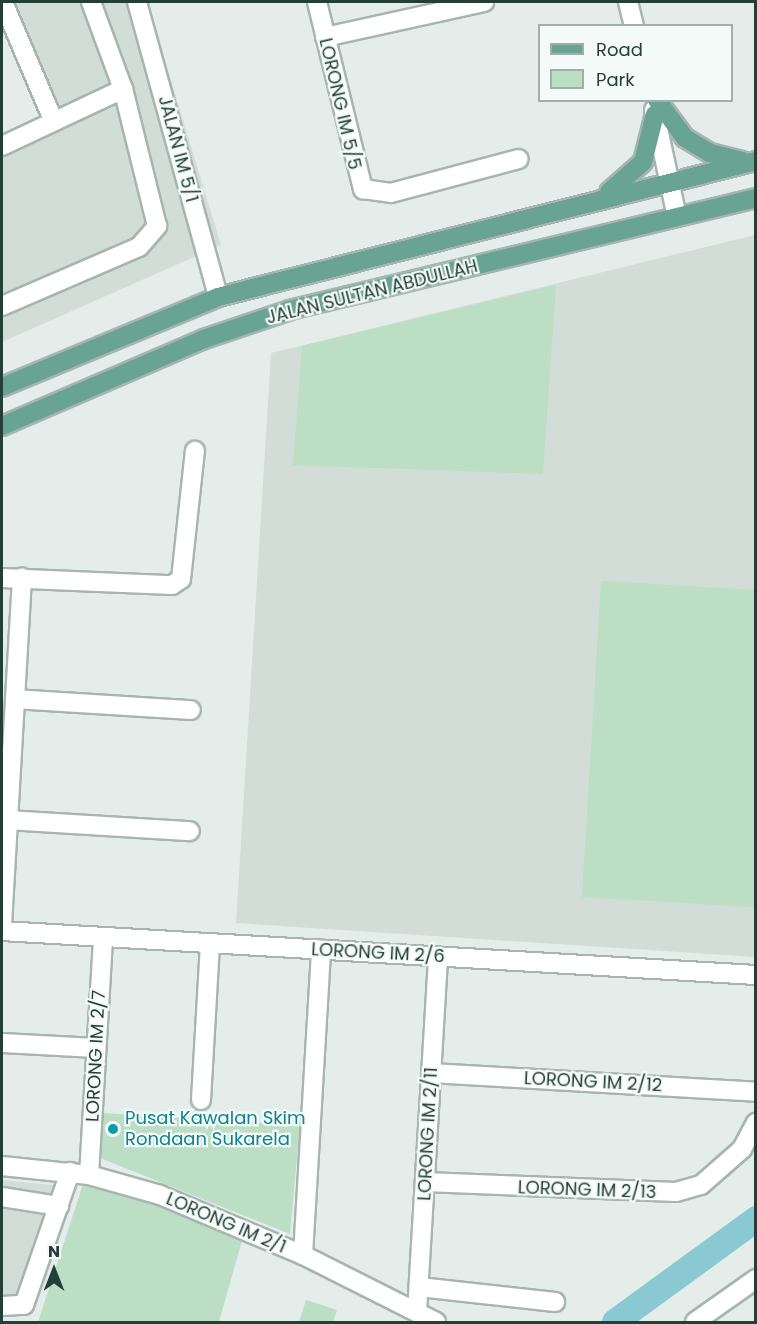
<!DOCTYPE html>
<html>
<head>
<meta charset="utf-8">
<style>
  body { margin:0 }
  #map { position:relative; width:757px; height:1324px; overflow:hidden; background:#e4ede9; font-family:Poppins,sans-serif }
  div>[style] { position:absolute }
  .built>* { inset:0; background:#d2ddd8 }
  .green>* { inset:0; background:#bcdec5 }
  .river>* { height:26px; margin:-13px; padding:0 13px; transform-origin:13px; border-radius:13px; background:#8bc9d2 }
  .roads { filter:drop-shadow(2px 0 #a6b5b0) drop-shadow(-2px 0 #a6b5b0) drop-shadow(0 2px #a6b5b0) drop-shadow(0 -2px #a6b5b0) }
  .minor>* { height:18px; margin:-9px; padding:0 9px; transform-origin:9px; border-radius:9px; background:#fff }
  .major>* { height:18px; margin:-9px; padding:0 9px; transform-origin:9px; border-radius:9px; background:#68a393 }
  .dots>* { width:16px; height:16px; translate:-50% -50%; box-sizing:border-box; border:3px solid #f4faf7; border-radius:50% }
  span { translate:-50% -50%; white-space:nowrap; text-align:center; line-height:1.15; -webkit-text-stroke:4.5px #f4faf7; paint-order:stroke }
  .street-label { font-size:18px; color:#233f37 }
  .culture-label { font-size:18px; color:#0d838f }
  .left { translate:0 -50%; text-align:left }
  .frame { position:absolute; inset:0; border:3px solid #233f37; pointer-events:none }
  .legend { position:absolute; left:538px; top:24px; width:195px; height:78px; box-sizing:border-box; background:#f4faf7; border:2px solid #a0afaa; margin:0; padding:8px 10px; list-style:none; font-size:18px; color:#233f37 }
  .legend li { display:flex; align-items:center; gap:12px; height:30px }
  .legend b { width:30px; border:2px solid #a0afaa }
  .north { position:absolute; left:24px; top:1240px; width:60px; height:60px; -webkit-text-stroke:4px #f4faf7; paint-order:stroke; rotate:0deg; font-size:16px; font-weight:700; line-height:24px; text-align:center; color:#233f37 }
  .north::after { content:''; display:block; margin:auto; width:21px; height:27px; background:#233f37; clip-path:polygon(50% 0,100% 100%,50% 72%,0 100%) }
</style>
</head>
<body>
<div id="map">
  <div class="built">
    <div style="clip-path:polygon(2px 2px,147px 2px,221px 245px,2px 342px,2px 136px,44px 117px)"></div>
    <div style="clip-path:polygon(755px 235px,755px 957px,236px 923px,271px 353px)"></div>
    <div style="clip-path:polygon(2px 1180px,73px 1187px,30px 1311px,2px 1303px)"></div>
  </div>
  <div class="green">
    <div style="clip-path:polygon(556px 285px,543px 474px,293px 465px,302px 346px)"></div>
    <div style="clip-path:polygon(601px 581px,755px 590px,755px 907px,582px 897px)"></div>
    <div style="clip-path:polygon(102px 1113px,300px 1125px,290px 1234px,100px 1158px)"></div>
    <div style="clip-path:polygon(87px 1172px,243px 1237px,219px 1322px,38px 1322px)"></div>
    <div style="clip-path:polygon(306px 1300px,337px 1310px,333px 1322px,299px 1322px)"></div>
  </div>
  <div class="river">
    <div style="left:615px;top:1322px;width:175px;rotate:-36.1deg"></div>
  </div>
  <div class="roads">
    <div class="minor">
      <div style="left:3px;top:2px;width:130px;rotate:67deg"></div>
      <div style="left:137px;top:2px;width:306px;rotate:74.6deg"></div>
      <div style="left:317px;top:2px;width:193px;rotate:76.2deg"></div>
      <div style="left:363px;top:189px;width:28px;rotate:8deg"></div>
      <div style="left:391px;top:193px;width:132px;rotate:-14.9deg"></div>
      <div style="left:628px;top:2px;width:25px;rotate:76deg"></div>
      <div style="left:325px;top:37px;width:163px;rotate:-12.4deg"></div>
      <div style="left:654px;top:110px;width:109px;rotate:77.9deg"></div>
      <div style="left:2px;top:146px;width:134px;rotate:-25.2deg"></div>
      <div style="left:2px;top:306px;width:149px;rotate:-23.3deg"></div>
      <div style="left:139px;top:247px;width:28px;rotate:-49deg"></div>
      <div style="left:157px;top:226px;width:141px;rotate:-103.9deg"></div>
      <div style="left:123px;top:89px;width:93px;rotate:-110.2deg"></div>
      <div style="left:2px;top:578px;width:170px;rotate:2.4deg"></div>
      <div style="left:172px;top:585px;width:11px;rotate:-34deg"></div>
      <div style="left:181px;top:579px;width:129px;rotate:-83.8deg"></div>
      <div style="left:15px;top:699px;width:176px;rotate:3.6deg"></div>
      <div style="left:8px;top:820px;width:182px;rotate:3.5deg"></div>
      <div style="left:2px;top:925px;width:348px;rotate:-86.7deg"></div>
      <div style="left:2px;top:931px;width:755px;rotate:3.34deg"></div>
      <div style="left:2px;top:1043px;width:94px;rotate:3deg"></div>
      <div style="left:431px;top:1073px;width:326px;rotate:3.3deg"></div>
      <div style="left:201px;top:1100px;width:157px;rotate:-86.7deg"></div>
      <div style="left:2px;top:1166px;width:87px;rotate:5.9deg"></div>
      <div style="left:89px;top:1175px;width:74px;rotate:15.7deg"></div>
      <div style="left:160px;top:1195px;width:155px;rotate:22.8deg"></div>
      <div style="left:303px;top:1255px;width:149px;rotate:26.7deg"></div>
      <div style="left:89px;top:1175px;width:238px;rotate:-86.6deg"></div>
      <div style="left:425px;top:1182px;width:251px;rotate:2.3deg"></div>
      <div style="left:676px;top:1192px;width:26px;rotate:-16deg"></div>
      <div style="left:701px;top:1185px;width:55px;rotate:-41.3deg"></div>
      <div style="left:742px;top:1149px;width:30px;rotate:-62deg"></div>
      <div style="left:2px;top:1197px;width:58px;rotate:9deg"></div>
      <div style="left:303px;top:1255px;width:306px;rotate:-86.6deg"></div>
      <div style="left:419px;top:1287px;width:137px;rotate:6.3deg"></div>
      <div style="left:2px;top:1306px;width:22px;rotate:-3deg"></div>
      <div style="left:24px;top:1305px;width:141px;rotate:-70.9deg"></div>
      <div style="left:417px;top:1312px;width:356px;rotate:-86.6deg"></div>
      <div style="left:695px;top:1322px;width:75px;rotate:-35.2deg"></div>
    </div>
    <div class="major">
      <div style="left:657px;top:100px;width:47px;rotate:53.6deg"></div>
      <div style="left:685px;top:138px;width:29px;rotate:31deg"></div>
      <div style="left:710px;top:153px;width:33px;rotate:14deg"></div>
      <div style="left:609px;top:192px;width:45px;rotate:-41.4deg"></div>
      <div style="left:643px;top:162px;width:49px;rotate:-76deg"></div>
      <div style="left:2px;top:387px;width:234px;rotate:-22.6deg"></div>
      <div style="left:218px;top:297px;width:555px;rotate:-14.19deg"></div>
      <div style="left:2px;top:426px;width:220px;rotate:-23.3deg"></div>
      <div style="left:204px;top:339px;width:91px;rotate:-18.6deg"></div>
      <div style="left:290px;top:310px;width:479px;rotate:-13.5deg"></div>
    </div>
  </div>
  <div class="dots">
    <div style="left:113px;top:1129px;background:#0f9aa8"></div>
  </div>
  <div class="street-label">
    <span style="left:340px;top:104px;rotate:77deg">LORONG IM 5/5</span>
    <span style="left:178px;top:149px;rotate:75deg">JALAN IM 5/1</span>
    <span style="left:372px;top:292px;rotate:-14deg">JALAN SULTAN ABDULLAH</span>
    <span style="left:378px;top:953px;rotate:3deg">LORONG IM 2/6</span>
    <span style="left:96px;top:1056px;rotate:-87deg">LORONG IM 2/7</span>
    <span style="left:593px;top:1082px;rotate:3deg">LORONG IM 2/12</span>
    <span style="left:428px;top:1134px;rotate:-87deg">LORONG IM 2/11</span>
    <span style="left:587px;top:1190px;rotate:2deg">LORONG IM 2/13</span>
    <span style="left:226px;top:1223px;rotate:23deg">LORONG IM 2/1</span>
  </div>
  <div class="culture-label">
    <span class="left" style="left:125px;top:1129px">Pusat Kawalan Skim<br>Rondaan Sukarela</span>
  </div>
  <div class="frame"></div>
  <ul class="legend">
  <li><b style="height:8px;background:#68a393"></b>Road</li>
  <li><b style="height:16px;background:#bcdec5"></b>Park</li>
  </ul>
  <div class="north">N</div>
</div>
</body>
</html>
